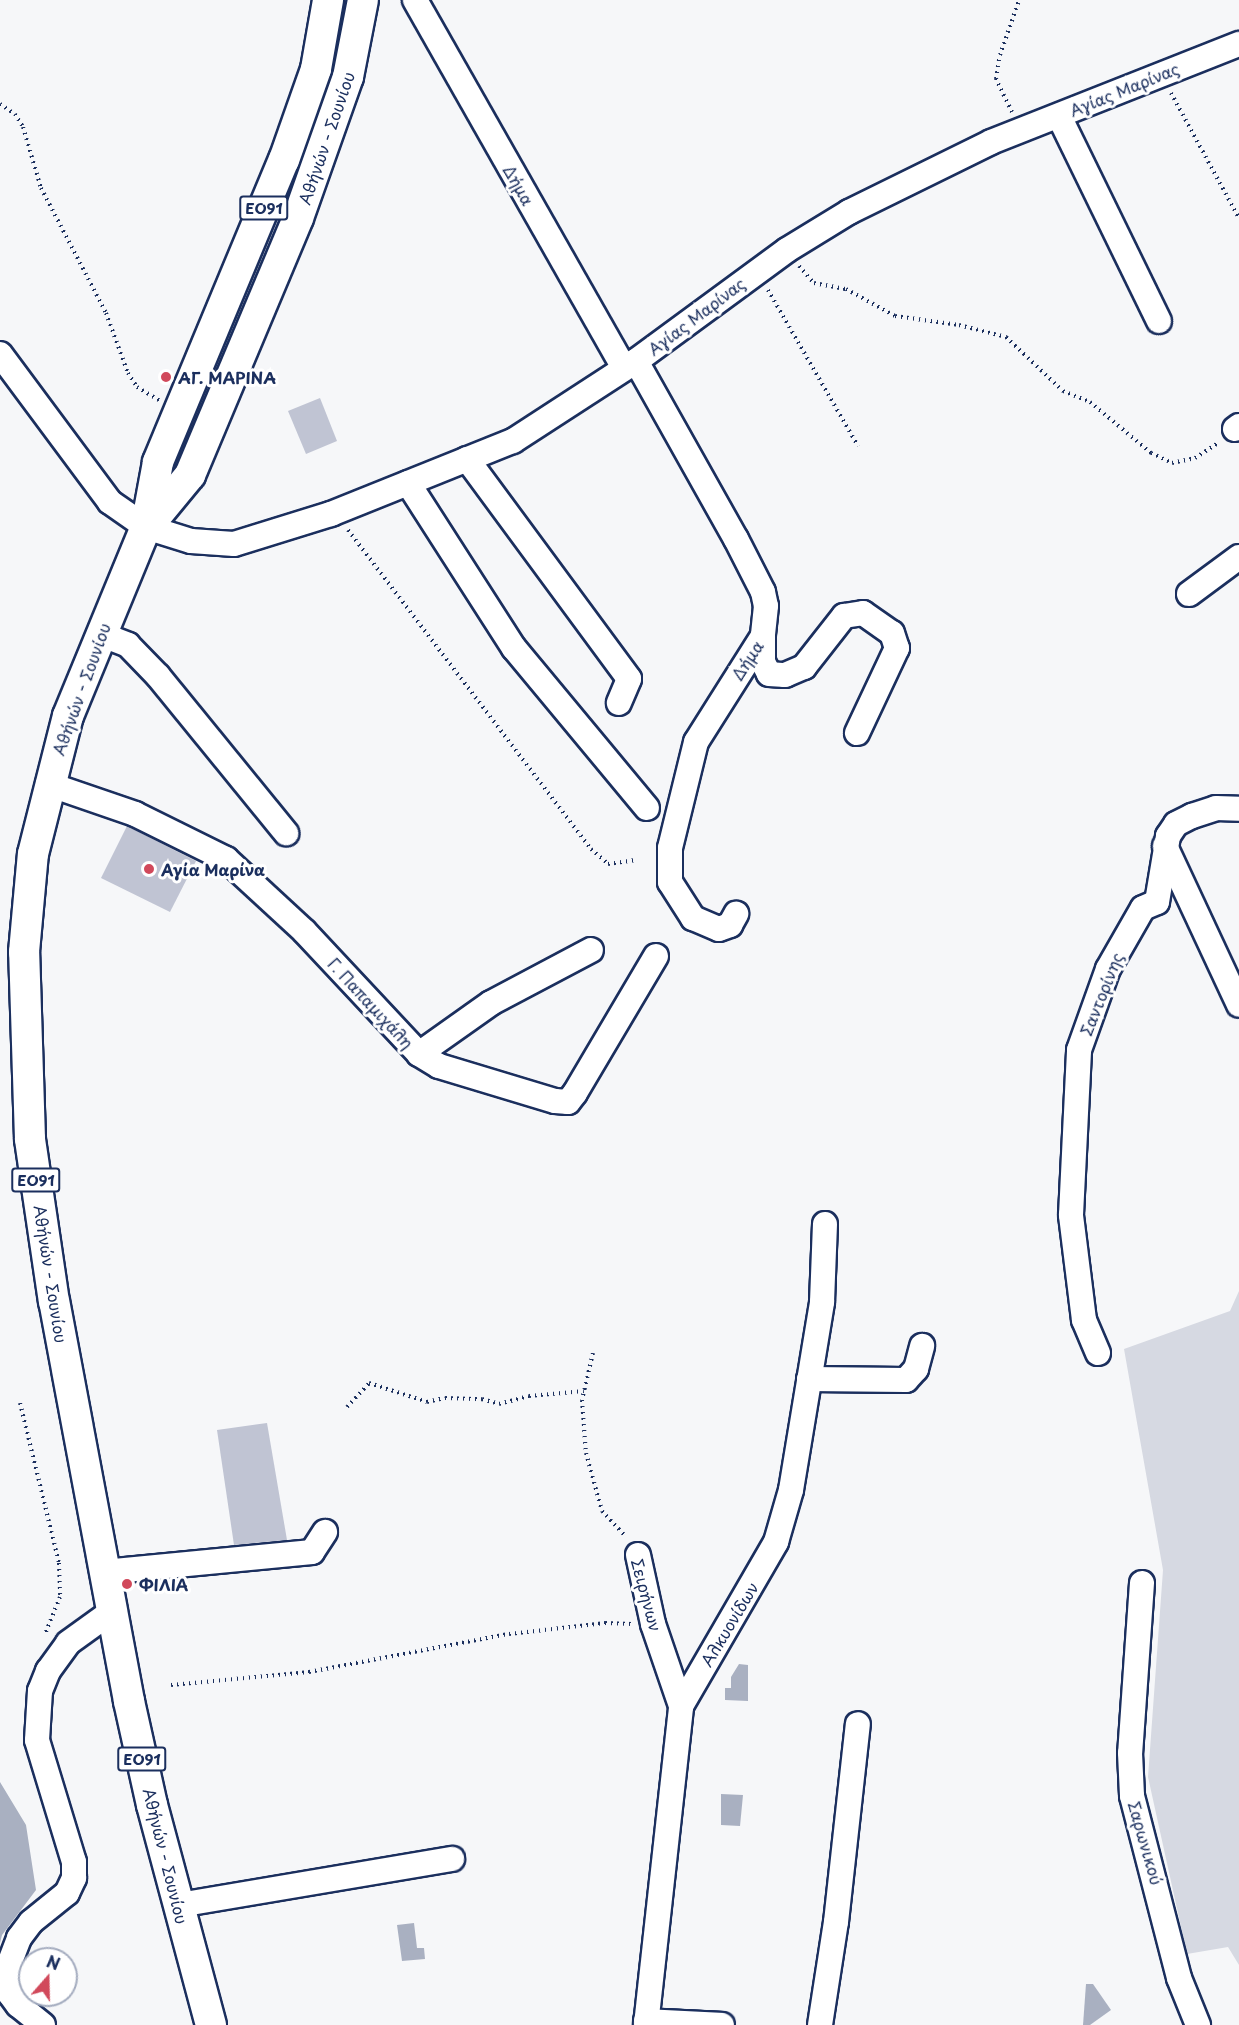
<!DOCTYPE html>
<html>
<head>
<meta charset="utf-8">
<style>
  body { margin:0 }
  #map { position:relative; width:1239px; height:2025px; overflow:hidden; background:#f6f7f9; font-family:"Playpen Sans",sans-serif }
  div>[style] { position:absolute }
  .green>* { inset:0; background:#d6d9e2 }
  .water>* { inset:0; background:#a9b0c1 }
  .building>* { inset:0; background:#c0c4d3 }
  .path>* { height:4px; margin-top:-2px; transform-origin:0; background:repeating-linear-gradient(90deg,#1b2f5e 0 1.5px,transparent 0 6px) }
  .roads { filter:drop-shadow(2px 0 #1b2f5e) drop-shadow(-2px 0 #1b2f5e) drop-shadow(0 2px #1b2f5e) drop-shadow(0 -2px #1b2f5e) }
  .minor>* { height:24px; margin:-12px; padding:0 12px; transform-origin:12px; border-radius:12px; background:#fff }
  .major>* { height:30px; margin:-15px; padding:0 15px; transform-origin:15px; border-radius:15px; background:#fff }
  .dots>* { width:16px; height:16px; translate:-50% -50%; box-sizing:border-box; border:3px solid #fff; border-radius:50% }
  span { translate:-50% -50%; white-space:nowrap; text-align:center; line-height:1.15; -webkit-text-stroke:6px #fff; paint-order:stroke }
  .shield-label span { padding:2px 4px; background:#fff; border:2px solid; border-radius:4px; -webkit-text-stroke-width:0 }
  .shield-label { font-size:15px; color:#1b2f5e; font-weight:700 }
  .street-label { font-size:16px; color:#1b2f5e }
  .poi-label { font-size:16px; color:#1b2f5e; font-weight:700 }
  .left { translate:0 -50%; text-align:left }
  .north { position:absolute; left:18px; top:1947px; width:60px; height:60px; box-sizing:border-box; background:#fff; border:2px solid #a4acbf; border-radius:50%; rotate:20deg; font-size:16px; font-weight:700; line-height:24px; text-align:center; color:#1b2f5e }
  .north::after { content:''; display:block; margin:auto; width:21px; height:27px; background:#d1495b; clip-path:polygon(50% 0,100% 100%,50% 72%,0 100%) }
</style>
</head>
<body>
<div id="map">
  <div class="green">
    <div style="clip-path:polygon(1239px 1291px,1239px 1965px,1228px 1947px,1187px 1954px,1148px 1777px,1163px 1570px,1124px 1349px,1230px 1311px)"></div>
  </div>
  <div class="water">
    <div style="clip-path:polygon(739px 1664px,748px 1665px,748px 1701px,725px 1700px,725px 1688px,731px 1688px,731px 1677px)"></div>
    <div style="clip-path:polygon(0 1782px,26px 1825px,36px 1890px,2px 1935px,0 1943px)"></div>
    <div style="clip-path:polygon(721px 1794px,743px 1795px,740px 1826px,721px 1825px)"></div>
    <div style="clip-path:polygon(414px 1923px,417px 1948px,424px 1948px,425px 1959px,402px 1961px,397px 1925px)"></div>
    <div style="clip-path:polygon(1086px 1984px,1093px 1984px,1111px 2010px,1090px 2025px,1083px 2025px)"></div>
  </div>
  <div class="building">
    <div style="clip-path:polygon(320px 398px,337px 441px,306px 454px,288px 411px)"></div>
    <div style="clip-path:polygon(127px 826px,196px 861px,170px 912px,101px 878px)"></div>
    <div style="clip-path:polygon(267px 1423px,287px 1540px,234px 1545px,217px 1430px)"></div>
  </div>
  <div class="path">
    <div style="left:1171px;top:93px;width:142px;rotate:61.5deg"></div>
    <div style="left:0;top:104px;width:18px;rotate:34deg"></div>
    <div style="left:15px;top:114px;width:15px;rotate:58deg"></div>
    <div style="left:23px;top:127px;width:64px;rotate:73.6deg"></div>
    <div style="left:41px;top:188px;width:141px;rotate:62.5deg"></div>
    <div style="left:106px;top:313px;width:64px;rotate:69.9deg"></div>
    <div style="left:128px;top:373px;width:17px;rotate:57deg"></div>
    <div style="left:137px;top:387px;width:26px;rotate:31deg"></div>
    <div style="left:1012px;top:112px;width:37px;rotate:-116deg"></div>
    <div style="left:996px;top:79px;width:24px;rotate:-81deg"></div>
    <div style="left:1000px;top:55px;width:58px;rotate:-70.9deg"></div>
    <div style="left:799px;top:266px;width:23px;rotate:49deg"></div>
    <div style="left:814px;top:283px;width:33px;rotate:11deg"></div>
    <div style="left:846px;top:289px;width:56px;rotate:28.9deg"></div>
    <div style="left:895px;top:316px;width:65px;rotate:8deg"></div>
    <div style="left:959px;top:325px;width:49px;rotate:14.3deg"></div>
    <div style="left:1006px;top:337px;width:79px;rotate:43.5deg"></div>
    <div style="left:1063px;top:391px;width:29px;rotate:22deg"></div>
    <div style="left:1090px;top:402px;width:80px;rotate:39.9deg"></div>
    <div style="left:1151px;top:453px;width:23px;rotate:25deg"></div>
    <div style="left:1172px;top:463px;width:24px;rotate:-12deg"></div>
    <div style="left:1195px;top:458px;width:27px;rotate:-33deg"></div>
    <div style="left:768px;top:290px;width:180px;rotate:60deg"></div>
    <div style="left:348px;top:530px;width:401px;rotate:52.7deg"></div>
    <div style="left:591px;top:849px;width:23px;rotate:41deg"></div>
    <div style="left:608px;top:864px;width:28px;rotate:-8deg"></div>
    <div style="left:593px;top:1353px;width:48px;rotate:103.2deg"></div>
    <div style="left:582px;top:1400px;width:53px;rotate:85.7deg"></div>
    <div style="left:586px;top:1453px;width:60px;rotate:74.6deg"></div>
    <div style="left:602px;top:1511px;width:35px;rotate:47deg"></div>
    <div style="left:20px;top:1403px;width:165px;rotate:76.3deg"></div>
    <div style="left:59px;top:1563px;width:34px;rotate:88deg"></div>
    <div style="left:60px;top:1597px;width:38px;rotate:112deg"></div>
    <div style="left:347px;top:1407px;width:33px;rotate:-47deg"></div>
    <div style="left:369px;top:1383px;width:61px;rotate:18.1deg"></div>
    <div style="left:427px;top:1402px;width:18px;rotate:-13deg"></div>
    <div style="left:445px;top:1398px;width:37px;rotate:2deg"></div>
    <div style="left:482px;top:1399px;width:18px;rotate:16deg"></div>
    <div style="left:499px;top:1404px;width:31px;rotate:-15deg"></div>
    <div style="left:529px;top:1396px;width:55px;rotate:-5.2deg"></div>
    <div style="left:171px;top:1685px;width:139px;rotate:-5.4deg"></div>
    <div style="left:309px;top:1672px;width:204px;rotate:-10.8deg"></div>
    <div style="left:509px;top:1634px;width:97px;rotate:-6.5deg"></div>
    <div style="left:605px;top:1623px;width:27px;rotate:2deg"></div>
  </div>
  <div class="roads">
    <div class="minor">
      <div style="left:415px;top:0;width:423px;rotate:60.4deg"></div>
      <div style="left:1059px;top:116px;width:228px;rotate:64deg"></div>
      <div style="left:0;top:354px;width:184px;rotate:53.4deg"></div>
      <div style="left:110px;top:502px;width:44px;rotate:34.8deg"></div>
      <div style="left:146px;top:527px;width:47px;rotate:17.3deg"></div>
      <div style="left:191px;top:541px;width:43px;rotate:4deg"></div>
      <div style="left:234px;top:544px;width:102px;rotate:-17.2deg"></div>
      <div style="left:331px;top:514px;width:196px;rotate:-21.9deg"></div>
      <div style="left:513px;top:441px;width:147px;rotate:-33deg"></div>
      <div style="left:636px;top:361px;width:187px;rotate:-36.3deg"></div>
      <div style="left:787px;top:250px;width:73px;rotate:-31.5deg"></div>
      <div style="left:849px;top:212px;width:158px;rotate:-26.2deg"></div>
      <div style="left:991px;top:142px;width:267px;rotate:-21.6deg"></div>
      <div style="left:636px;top:361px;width:204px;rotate:60.7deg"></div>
      <div style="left:736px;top:539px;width:59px;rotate:63deg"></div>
      <div style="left:763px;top:592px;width:14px;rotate:78deg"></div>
      <div style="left:766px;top:606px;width:30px;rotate:96deg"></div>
      <div style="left:763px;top:636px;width:125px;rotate:122.3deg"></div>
      <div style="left:696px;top:742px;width:109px;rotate:103.8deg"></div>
      <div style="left:670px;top:848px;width:34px;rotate:90deg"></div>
      <div style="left:670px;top:882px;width:43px;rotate:57.4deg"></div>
      <div style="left:693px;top:918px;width:28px;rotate:23deg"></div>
      <div style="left:719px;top:929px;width:12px;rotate:-20deg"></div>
      <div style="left:730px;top:925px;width:13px;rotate:-61deg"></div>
      <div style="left:1235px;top:429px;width:5px;rotate:-37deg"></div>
      <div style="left:467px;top:459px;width:273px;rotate:53.6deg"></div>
      <div style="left:629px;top:679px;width:26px;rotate:113deg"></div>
      <div style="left:408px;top:483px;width:196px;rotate:57.3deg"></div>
      <div style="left:514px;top:648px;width:208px;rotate:50.3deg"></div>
      <div style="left:1189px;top:594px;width:62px;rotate:-36.5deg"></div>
      <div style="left:100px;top:634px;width:30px;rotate:21deg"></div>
      <div style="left:128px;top:645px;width:43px;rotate:45.9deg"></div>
      <div style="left:158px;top:676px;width:203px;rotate:50.8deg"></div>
      <div style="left:763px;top:636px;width:26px;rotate:90deg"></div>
      <div style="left:763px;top:662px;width:13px;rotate:63deg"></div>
      <div style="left:769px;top:674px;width:16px;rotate:4deg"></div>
      <div style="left:785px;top:675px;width:21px;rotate:-23deg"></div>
      <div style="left:804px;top:667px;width:65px;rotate:-51.9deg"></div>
      <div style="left:844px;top:616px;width:19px;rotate:-9deg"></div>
      <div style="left:863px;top:613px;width:35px;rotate:35deg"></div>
      <div style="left:892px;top:633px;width:16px;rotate:72deg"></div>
      <div style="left:897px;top:648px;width:94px;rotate:115.2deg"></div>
      <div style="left:48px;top:784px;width:92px;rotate:19deg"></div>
      <div style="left:135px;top:814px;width:102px;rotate:26.3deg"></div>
      <div style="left:226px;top:859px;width:106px;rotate:42.7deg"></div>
      <div style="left:304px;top:931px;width:168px;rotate:46.9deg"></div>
      <div style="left:419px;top:1054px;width:23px;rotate:31deg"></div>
      <div style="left:439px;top:1066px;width:121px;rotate:16.8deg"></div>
      <div style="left:555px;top:1101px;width:13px;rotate:4deg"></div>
      <div style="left:568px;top:1102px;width:11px;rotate:-52deg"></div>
      <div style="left:575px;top:1093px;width:159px;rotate:-59.4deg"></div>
      <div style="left:1165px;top:846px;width:175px;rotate:65deg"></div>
      <div style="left:419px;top:1054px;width:88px;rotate:-35.3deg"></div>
      <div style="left:491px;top:1003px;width:113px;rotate:-27.9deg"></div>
      <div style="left:1098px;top:1353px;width:36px;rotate:-113deg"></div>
      <div style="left:1084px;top:1320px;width:106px;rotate:-97.1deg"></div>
      <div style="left:1071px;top:1215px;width:165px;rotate:-87.2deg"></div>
      <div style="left:1079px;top:1050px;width:86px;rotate:-70.3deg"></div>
      <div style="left:1108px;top:969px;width:70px;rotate:-60.2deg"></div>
      <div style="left:1143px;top:908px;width:15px;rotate:-23deg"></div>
      <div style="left:1157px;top:902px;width:67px;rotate:-80.5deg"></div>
      <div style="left:1168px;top:836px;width:14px;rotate:-56deg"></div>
      <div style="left:1176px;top:824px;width:18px;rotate:-27deg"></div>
      <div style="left:1192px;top:816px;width:25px;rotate:-18deg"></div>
      <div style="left:1216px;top:808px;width:23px;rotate:2deg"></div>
      <div style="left:809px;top:1379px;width:97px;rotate:0.6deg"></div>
      <div style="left:906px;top:1380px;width:15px;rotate:-48deg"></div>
      <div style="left:916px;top:1369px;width:24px;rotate:-75deg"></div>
      <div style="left:638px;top:1555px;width:71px;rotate:77.7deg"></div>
      <div style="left:653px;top:1624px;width:87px;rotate:71.1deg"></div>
      <div style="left:104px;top:1572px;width:209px;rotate:-5.5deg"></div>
      <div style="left:312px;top:1552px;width:24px;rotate:-57deg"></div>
      <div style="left:1142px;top:1583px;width:170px;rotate:94deg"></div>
      <div style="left:1130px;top:1753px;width:43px;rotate:87.3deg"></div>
      <div style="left:1132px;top:1796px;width:188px;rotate:75.5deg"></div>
      <div style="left:1179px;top:1978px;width:51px;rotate:68deg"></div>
      <div style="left:179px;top:1905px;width:277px;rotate:-9.6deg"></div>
      <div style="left:646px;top:2021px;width:76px;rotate:3deg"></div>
      <div style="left:43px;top:2025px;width:32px;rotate:-141deg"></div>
      <div style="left:18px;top:2005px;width:14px;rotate:-126deg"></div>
      <div style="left:10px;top:1994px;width:27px;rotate:-94deg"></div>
      <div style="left:8px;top:1967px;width:31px;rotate:-69deg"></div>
      <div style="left:19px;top:1938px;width:20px;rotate:-53deg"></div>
      <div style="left:31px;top:1922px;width:46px;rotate:-38.9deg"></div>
      <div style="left:67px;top:1893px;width:17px;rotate:-65deg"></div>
      <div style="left:74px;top:1878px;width:16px;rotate:-90deg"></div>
      <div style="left:74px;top:1862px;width:127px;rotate:-106.9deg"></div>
      <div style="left:37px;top:1740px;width:49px;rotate:-86.5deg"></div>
      <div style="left:40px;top:1691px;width:22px;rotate:-68deg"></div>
      <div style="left:48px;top:1671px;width:34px;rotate:-54deg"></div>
      <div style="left:68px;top:1643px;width:53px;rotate:-35.8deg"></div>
      <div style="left:646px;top:2025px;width:321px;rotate:-83.7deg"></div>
      <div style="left:681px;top:1706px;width:190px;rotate:-59.9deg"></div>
      <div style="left:776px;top:1542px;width:54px;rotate:-73.9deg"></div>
      <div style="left:791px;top:1490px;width:191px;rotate:-80.6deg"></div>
      <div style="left:822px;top:1302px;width:78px;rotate:-87.8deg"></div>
      <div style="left:820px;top:2025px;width:104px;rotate:-81.2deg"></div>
      <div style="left:836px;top:1922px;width:199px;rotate:-83.7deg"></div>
    </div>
    <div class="major">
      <div style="left:148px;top:526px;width:66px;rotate:-50.5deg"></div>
      <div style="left:190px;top:475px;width:279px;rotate:-67.2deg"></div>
      <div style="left:298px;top:218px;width:150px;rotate:-70.5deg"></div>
      <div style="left:348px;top:77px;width:78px;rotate:-79deg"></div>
      <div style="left:211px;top:2025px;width:228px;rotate:-105deg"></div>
      <div style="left:152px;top:1805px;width:107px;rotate:-102.5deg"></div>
      <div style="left:129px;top:1701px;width:406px;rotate:-100.6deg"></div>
      <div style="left:54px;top:1302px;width:165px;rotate:-98.4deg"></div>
      <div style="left:30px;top:1139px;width:187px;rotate:-91.8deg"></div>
      <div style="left:24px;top:952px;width:98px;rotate:-84.8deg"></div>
      <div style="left:33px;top:854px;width:142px;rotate:-75.8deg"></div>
      <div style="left:68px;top:716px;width:204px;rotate:-67.6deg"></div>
      <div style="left:146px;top:527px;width:66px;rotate:-79.5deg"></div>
      <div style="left:158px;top:462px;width:327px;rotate:-67.4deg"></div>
      <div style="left:284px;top:160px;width:96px;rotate:-70.6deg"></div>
      <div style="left:316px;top:69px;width:70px;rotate:-80.1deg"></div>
    </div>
  </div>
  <div class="dots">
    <div style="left:166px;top:377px;background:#d1495b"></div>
    <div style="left:149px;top:869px;background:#d1495b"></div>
    <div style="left:127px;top:1584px;background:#d1495b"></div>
  </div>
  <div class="shield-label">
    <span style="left:264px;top:208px">ΕΟ91</span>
    <span style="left:36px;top:1180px">ΕΟ91</span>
    <span style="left:142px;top:1759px">ΕΟ91</span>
  </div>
  <div class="street-label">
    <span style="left:1124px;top:89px;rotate:-22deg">Αγίας Μαρίνας</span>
    <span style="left:326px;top:138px;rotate:-71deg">Αθήνών - Σουνίου</span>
    <span style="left:519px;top:185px;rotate:60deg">Δήμα</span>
    <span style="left:696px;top:316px;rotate:-37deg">Αγίας Μαρίνας</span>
    <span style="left:747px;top:660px;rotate:-57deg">Δήμα</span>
    <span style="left:81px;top:689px;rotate:-70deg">Αθήνών - Σουνίου</span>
    <span style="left:1101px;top:994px;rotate:-68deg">Σαντορίνης</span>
    <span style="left:371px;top:1003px;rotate:47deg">Γ. Παπαμιχάλη</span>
    <span style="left:51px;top:1274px;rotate:81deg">Αθήνών - Σουνίου</span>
    <span style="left:647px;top:1595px;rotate:75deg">Σειρήνων</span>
    <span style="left:729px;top:1624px;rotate:-59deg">Αλκυονίδων</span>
    <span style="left:1146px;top:1843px;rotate:74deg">Σαρωνικού</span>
    <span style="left:166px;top:1856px;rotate:76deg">Αθήνών - Σουνίου</span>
  </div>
  <div class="poi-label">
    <span class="left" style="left:178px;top:377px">ΑΓ. ΜΑΡΙΝΑ</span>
    <span class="left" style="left:161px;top:869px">Αγία Μαρίνα</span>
    <span class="left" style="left:139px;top:1584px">ΦΙΛΙΑ</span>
  </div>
  <div class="north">N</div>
</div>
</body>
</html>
